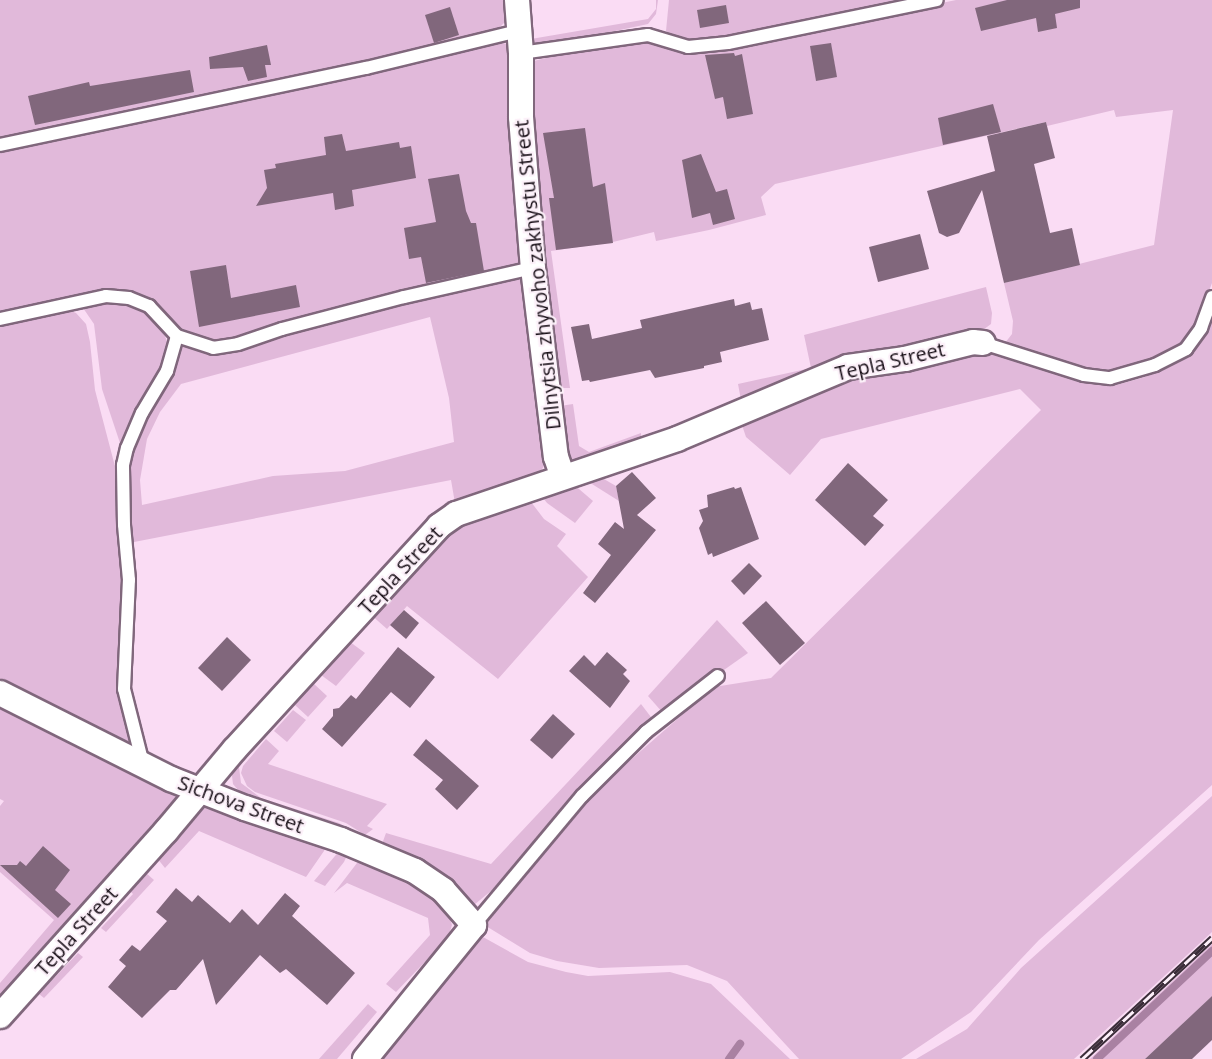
<!DOCTYPE html>
<html>
<head>
<meta charset="utf-8">
<style>
  body { margin:0 }
  #map { position:relative; width:1212px; height:1059px; overflow:hidden; background:#fadcf4; font-family:"Open Sans",sans-serif }
  div>[style] { position:absolute }
  .green>* { inset:0; background:#e1b9da }
  .stream>* { height:8px; margin:-4px; padding:0 4px; transform-origin:4px; border-radius:4px; background:#a981a2 }
  .building>* { inset:0; background:#81677c }
  .roads { filter:drop-shadow(2px 0 #80677c) drop-shadow(-2px 0 #80677c) drop-shadow(0 2px #80677c) drop-shadow(0 -2px #80677c) }
  .service>* { height:12px; margin:-6px; padding:0 6px; transform-origin:6px; border-radius:6px; background:#fff }
  .minor>* { height:24px; margin:-12px; padding:0 12px; transform-origin:12px; border-radius:12px; background:#fff }
  .rail>* { height:7px; margin-top:-3.5px; transform-origin:0; background:repeating-linear-gradient(90deg,#fcf0f9 0 14px,#3b2e39 0 28px); box-sizing:border-box; border-block:2px solid #3b2e39 }
  span { translate:-50% -50%; white-space:nowrap; text-align:center; line-height:1.15; -webkit-text-stroke:4.5px #fcf0f9; paint-order:stroke }
  .street-label { font-size:20px; color:#170e16 }
</style>
</head>
<body>
<div id="map">
  <div class="green">
    <div style="clip-path:polygon(0 0,509px 0,506px 21px,497px 30px,464px 42px,0 140px)"></div>
    <div style="clip-path:polygon(656px 0,658px 0,656px 14px,648px 24px,559px 43px,531px 45px,531px 39px,648px 19px,656px 9px)"></div>
    <div style="clip-path:polygon(669px 0,916px 0,750px 35px,693px 43px,674px 38px,666px 31px)"></div>
    <div style="clip-path:polygon(956px 0,1212px 0,1212px 283px,1197px 323px,1186px 341px,1145px 364px,1117px 373px,1090px 372px,1005px 343px,1012px 334px,1013px 321px,1004px 283px,1154px 245px,1173px 110px,1116px 117px,1114px 110px,1047px 126px,1046px 122px,775px 184px,761px 197px,766px 215px,709px 230px,656px 241px,654px 232px,613px 242px,551px 251px,570px 388px,554px 388px,536px 218px,530px 62px,581px 49px,648px 42px,688px 53px,709px 52px)"></div>
    <div style="clip-path:polygon(495px 42px,508px 44px,525px 259px,520px 264px,222px 340px,193px 337px,172px 323px,145px 298px,126px 292px,0 316px,0 150px,444px 56px)"></div>
    <div style="clip-path:polygon(evenodd,503px 280px,527px 280px,548px 458px,539px 475px,456px 509px,451px 480px,129px 543px,126px 470px,132px 445px,168px 379px,180px 345px,211px 352px,250px 346px,314px 324px,503px 280px,430px 317px,449px 398px,454px 442px,345px 471px,273px 476px,142px 505px,140px 480px,147px 439px,160px 412px,181px 384px,430px 317px)"></div>
    <div style="clip-path:polygon(986px 287px,992px 313px,991px 324px,972px 338px,741px 400px,738px 384px,811px 368px,804px 335px)"></div>
    <div style="clip-path:polygon(100px 302px,136px 305px,149px 314px,161px 326px,170px 349px,122px 449px,102px 389px,94px 324px,81px 305px)"></div>
    <div style="clip-path:polygon(69px 310px,76px 313px,86px 324px,90px 342px,95px 390px,117px 474px,115px 503px,124px 604px,117px 687px,133px 750px,0 686px,0 324px)"></div>
    <div style="clip-path:polygon(1212px 316px,1212px 785px,1039px 940px,971px 1012px,901px 1059px,799px 1059px,727px 981px,687px 965px,599px 968px,557px 961px,530px 953px,486px 926px,482px 920px,595px 791px,714px 687px,771px 678px,1041px 410px,1020px 389px,821px 439px,790px 475px,746px 437px,740px 419px,848px 373px,975px 347px,1009px 355px,1080px 380px,1113px 386px,1145px 377px,1190px 353px,1204px 334px)"></div>
    <div style="clip-path:polygon(573px 404px,579px 446px,589px 452px,641px 433px,641px 442px,573px 463px,564px 459px,560px 406px)"></div>
    <div style="clip-path:polygon(597px 475px,616px 486px,619px 501px,584px 479px)"></div>
    <div style="clip-path:polygon(572px 483px,593px 501px,575px 523px,547px 503px,540px 494px)"></div>
    <div style="clip-path:polygon(528px 498px,544px 519px,566px 534px,557px 546px,588px 577px,498px 679px,407px 606px,387px 629px,369px 613px,449px 528px)"></div>
    <div style="clip-path:polygon(717px 620px,748px 653px,663px 713px,648px 696px)"></div>
    <div style="clip-path:polygon(346px 639px,365px 653px,336px 686px,317px 672px)"></div>
    <div style="clip-path:polygon(313px 683px,327px 696px,308px 717px,295px 705px)"></div>
    <div style="clip-path:polygon(0 701px,178px 791px,179px 803px,0 1008px,0 983px,54px 920px,0 872px,0 806px,4px 801px,0 799px)"></div>
    <div style="clip-path:polygon(641px 704px,654px 721px,580px 791px,492px 890px,474px 905px,465px 904px,446px 877px,432px 866px,382px 844px,386px 833px,491px 864px)"></div>
    <div style="clip-path:polygon(293px 710px,306px 720px,287px 742px,274px 731px)"></div>
    <div style="clip-path:polygon(276px 717px,278px 719px,239px 767px,241px 783px,261px 798px,339px 823px,357px 834px,243px 796px,233px 784px,232px 776px,236px 760px)"></div>
    <div style="clip-path:polygon(266px 739px,279px 751px,268px 764px,387px 804px,367px 826px,373px 829px,365px 835px,346px 823px,255px 792px,247px 786px,241px 773px,243px 766px)"></div>
    <div style="clip-path:polygon(1212px 796px,1212px 932px,1074px 1059px,916px 1059px,967px 1029px,1021px 968px)"></div>
    <div style="clip-path:polygon(213px 806px,326px 844px,324px 851px,306px 877px,199px 831px,165px 868px,153px 853px,193px 811px)"></div>
    <div style="clip-path:polygon(340px 850px,348px 853px,344px 862px,325px 886px,314px 881px)"></div>
    <div style="clip-path:polygon(364px 860px,429px 891px,446px 908px,452px 925px,448px 938px,396px 992px,386px 984px,430px 935px,428px 918px,347px 883px,334px 893px,357px 863px)"></div>
    <div style="clip-path:polygon(137px 870px,146px 873px,154px 880px,106px 932px,101px 928px,133px 894px,130px 891px,84px 941px,80px 936px)"></div>
    <div style="clip-path:polygon(483px 937px,528px 962px,566px 972px,588px 976px,670px 972px,711px 984px,790px 1059px,376px 1059px,477px 938px)"></div>
    <div style="clip-path:polygon(1212px 944px,1212px 996px,1145px 1059px,1090px 1059px)"></div>
    <div style="clip-path:polygon(78px 953px,83px 957px,44px 998px,39px 994px)"></div>
    <div style="clip-path:polygon(368px 1004px,377px 1012px,337px 1059px,319px 1059px)"></div>
  </div>
  <div class="stream">
    <div style="left:729px;top:1059px;width:19px;rotate:-54deg"></div>
    <div style="left:1097px;top:1059px;width:158px;rotate:-43.2deg"></div>
  </div>
  <div class="building">
    <div style="clip-path:polygon(1007px 0,1080px 0,1080px 8px,1055px 14px,1057px 28px,1038px 32px,1036px 18px,981px 31px,975px 8px)"></div>
    <div style="clip-path:polygon(726px 5px,729px 23px,700px 28px,697px 10px)"></div>
    <div style="clip-path:polygon(450px 7px,459px 35px,434px 43px,425px 15px)"></div>
    <div style="clip-path:polygon(831px 43px,837px 77px,816px 81px,810px 46px)"></div>
    <div style="clip-path:polygon(267px 45px,271px 65px,265px 65px,267px 77px,248px 81px,243px 67px,210px 69px,209px 57px)"></div>
    <div style="clip-path:polygon(734px 53px,735px 56px,742px 54px,753px 114px,727px 119px,723px 97px,715px 99px,705px 55px)"></div>
    <div style="clip-path:polygon(190px 70px,194px 92px,35px 125px,28px 96px,89px 82px,90px 86px)"></div>
    <div style="clip-path:polygon(993px 104px,1001px 132px,943px 145px,938px 118px)"></div>
    <div style="clip-path:polygon(1046px 122px,1055px 158px,1034px 164px,1050px 233px,1072px 228px,1080px 265px,1004px 283px,982px 190px,959px 233px,947px 237px,939px 233px,927px 191px,995px 171px,987px 136px)"></div>
    <div style="clip-path:polygon(585px 128px,593px 187px,605px 183px,613px 243px,556px 250px,549px 198px,554px 198px,543px 133px)"></div>
    <div style="clip-path:polygon(342px 134px,346px 151px,399px 142px,400px 148px,411px 146px,416px 178px,352px 190px,354px 206px,335px 210px,333px 193px,256px 206px,267px 188px,264px 170px,276px 168px,275px 164px,326px 155px,324px 137px)"></div>
    <div style="clip-path:polygon(701px 154px,716px 192px,727px 189px,735px 219px,713px 225px,710px 213px,692px 218px,682px 160px)"></div>
    <div style="clip-path:polygon(459px 174px,466px 211px,471px 223px,476px 223px,484px 271px,426px 283px,421px 257px,409px 259px,404px 228px,436px 222px,428px 179px)"></div>
    <div style="clip-path:polygon(920px 234px,929px 269px,878px 282px,869px 247px)"></div>
    <div style="clip-path:polygon(226px 265px,231px 298px,296px 285px,300px 307px,199px 327px,190px 271px)"></div>
    <div style="clip-path:polygon(734px 299px,735px 306px,750px 302px,752px 310px,762px 308px,769px 340px,720px 352px,722px 362px,704px 366px,704px 368px,655px 378px,650px 370px,590px 382px,589px 380px,582px 381px,571px 327px,589px 324px,592px 339px,642px 328px,640px 320px)"></div>
    <div style="clip-path:polygon(848px 463px,888px 500px,873px 516px,884px 525px,865px 546px,815px 500px)"></div>
    <div style="clip-path:polygon(632px 472px,656px 498px,637px 515px,656px 530px,595px 603px,583px 593px,611px 555px,598px 544px,615px 522px,624px 529px,616px 486px)"></div>
    <div style="clip-path:polygon(734px 487px,735px 489px,741px 487px,759px 539px,713px 557px,712px 553px,708px 555px,699px 528px,703px 521px,699px 510px,708px 507px,707px 495px)"></div>
    <div style="clip-path:polygon(749px 563px,762px 576px,744px 595px,731px 581px)"></div>
    <div style="clip-path:polygon(766px 601px,805px 643px,780px 665px,742px 623px)"></div>
    <div style="clip-path:polygon(404px 610px,419px 623px,406px 639px,390px 625px)"></div>
    <div style="clip-path:polygon(227px 637px,251px 660px,222px 691px,198px 668px)"></div>
    <div style="clip-path:polygon(398px 647px,435px 677px,410px 708px,391px 692px,342px 747px,322px 729px,333px 716px,333px 709px,339px 708px,351px 695px,356px 699px)"></div>
    <div style="clip-path:polygon(607px 652px,627px 670px,623px 674px,630px 681px,610px 708px,569px 671px,584px 655px,595px 666px)"></div>
    <div style="clip-path:polygon(553px 714px,575px 734px,552px 759px,530px 740px)"></div>
    <div style="clip-path:polygon(426px 739px,479px 786px,457px 810px,435px 789px,443px 780px,413px 755px)"></div>
    <div style="clip-path:polygon(43px 846px,70px 870px,55px 890px,71px 904px,58px 918px,0 865px,17px 865px,20px 861px,26px 866px)"></div>
    <div style="clip-path:polygon(176px 888px,192px 902px,198px 895px,230px 923px,242px 909px,258px 925px,285px 893px,300px 906px,292px 916px,355px 973px,327px 1005px,286px 969px,280px 973px,260px 955px,216px 1005px,203px 959px,176px 990px,170px 990px,142px 1018px,108px 987px,126px 966px,119px 960px,132px 945px,140px 951px,167px 921px,156px 912px)"></div>
    <div style="clip-path:polygon(1212px 996px,1212px 1040px,1192px 1059px,1145px 1059px)"></div>
  </div>
  <div class="roads">
    <div class="service">
      <div style="left:521px;top:53px;width:128px;rotate:-8.1deg"></div>
      <div style="left:648px;top:35px;width:42px;rotate:16.7deg"></div>
      <div style="left:688px;top:47px;width:40px;rotate:-5.7deg"></div>
      <div style="left:728px;top:43px;width:213px;rotate:-11.6deg"></div>
      <div style="left:0;top:145px;width:374px;rotate:-11.9deg"></div>
      <div style="left:366px;top:68px;width:156px;rotate:-13.7deg"></div>
      <div style="left:0;top:319px;width:108px;rotate:-12.2deg"></div>
      <div style="left:106px;top:296px;width:23px;rotate:5deg"></div>
      <div style="left:129px;top:298px;width:22px;rotate:22deg"></div>
      <div style="left:149px;top:306px;width:41px;rotate:47deg"></div>
      <div style="left:177px;top:336px;width:38px;rotate:18deg"></div>
      <div style="left:213px;top:348px;width:25px;rotate:-9deg"></div>
      <div style="left:238px;top:344px;width:46px;rotate:-18.8deg"></div>
      <div style="left:282px;top:329px;width:126px;rotate:-14.7deg"></div>
      <div style="left:404px;top:297px;width:132px;rotate:-12.7deg"></div>
      <div style="left:983px;top:343px;width:106px;rotate:17.6deg"></div>
      <div style="left:1084px;top:375px;width:26px;rotate:7deg"></div>
      <div style="left:1110px;top:378px;width:47px;rotate:-16.1deg"></div>
      <div style="left:1155px;top:365px;width:35px;rotate:-27deg"></div>
      <div style="left:1186px;top:349px;width:26px;rotate:-54deg"></div>
      <div style="left:1201px;top:328px;width:33px;rotate:-70deg"></div>
      <div style="left:143px;top:764px;width:77px;rotate:-104.2deg"></div>
      <div style="left:124px;top:689px;width:109px;rotate:-87.4deg"></div>
      <div style="left:129px;top:580px;width:55px;rotate:-95.2deg"></div>
      <div style="left:124px;top:525px;width:60px;rotate:-91deg"></div>
      <div style="left:123px;top:465px;width:17px;rotate:-77deg"></div>
      <div style="left:127px;top:448px;width:38px;rotate:-67deg"></div>
      <div style="left:142px;top:413px;width:49px;rotate:-59.2deg"></div>
      <div style="left:167px;top:371px;width:36px;rotate:-74deg"></div>
      <div style="left:474px;top:925px;width:168px;rotate:-50.1deg"></div>
      <div style="left:582px;top:796px;width:91px;rotate:-45deg"></div>
      <div style="left:646px;top:732px;width:91px;rotate:-37.9deg"></div>
    </div>
    <div class="minor">
      <div style="left:517px;top:0;width:53px;rotate:85.7deg"></div>
      <div style="left:521px;top:53px;width:64px;rotate:90deg"></div>
      <div style="left:521px;top:117px;width:151px;rotate:85.5deg"></div>
      <div style="left:533px;top:268px;width:190px;rotate:83.1deg"></div>
      <div style="left:556px;top:457px;width:21px;rotate:71deg"></div>
      <div style="left:0;top:693px;width:191px;rotate:26.7deg"></div>
      <div style="left:171px;top:779px;width:79px;rotate:21.4deg"></div>
      <div style="left:245px;top:808px;width:101px;rotate:18.4deg"></div>
      <div style="left:341px;top:840px;width:80px;rotate:22.7deg"></div>
      <div style="left:415px;top:871px;width:34px;rotate:34deg"></div>
      <div style="left:443px;top:890px;width:47px;rotate:48.5deg"></div>
      <div style="left:474px;top:925px;width:173px;rotate:129.1deg"></div>
      <div style="left:0;top:1016px;width:249px;rotate:-48.1deg"></div>
      <div style="left:166px;top:831px;width:106px;rotate:-50deg"></div>
      <div style="left:234px;top:750px;width:304px;rotate:-47.5deg"></div>
      <div style="left:439px;top:526px;width:21px;rotate:-35deg"></div>
      <div style="left:456px;top:514px;width:233px;rotate:-18.7deg"></div>
      <div style="left:677px;top:439px;width:186px;rotate:-22.8deg"></div>
      <div style="left:848px;top:367px;width:58px;rotate:-8deg"></div>
      <div style="left:905px;top:359px;width:70px;rotate:-14deg"></div>
      <div style="left:973px;top:342px;width:10px;rotate:6deg"></div>
    </div>
  </div>
  <div class="rail">
    <div style="left:1082px;top:1059px;width:178px;rotate:-42.9deg"></div>
  </div>
  <div class="street-label">
    <span style="left:537px;top:275px;rotate:-96deg">Dilnytsia zhyvoho zakhystu Street</span>
    <span style="left:890px;top:361px;rotate:-13deg">Tepla Street</span>
    <span style="left:400px;top:570px;rotate:-47deg">Tepla Street</span>
    <span style="left:241px;top:804px;rotate:20deg">Sichova Street</span>
    <span style="left:76px;top:931px;rotate:-48deg">Tepla Street</span>
  </div>
</div>
</body>
</html>
